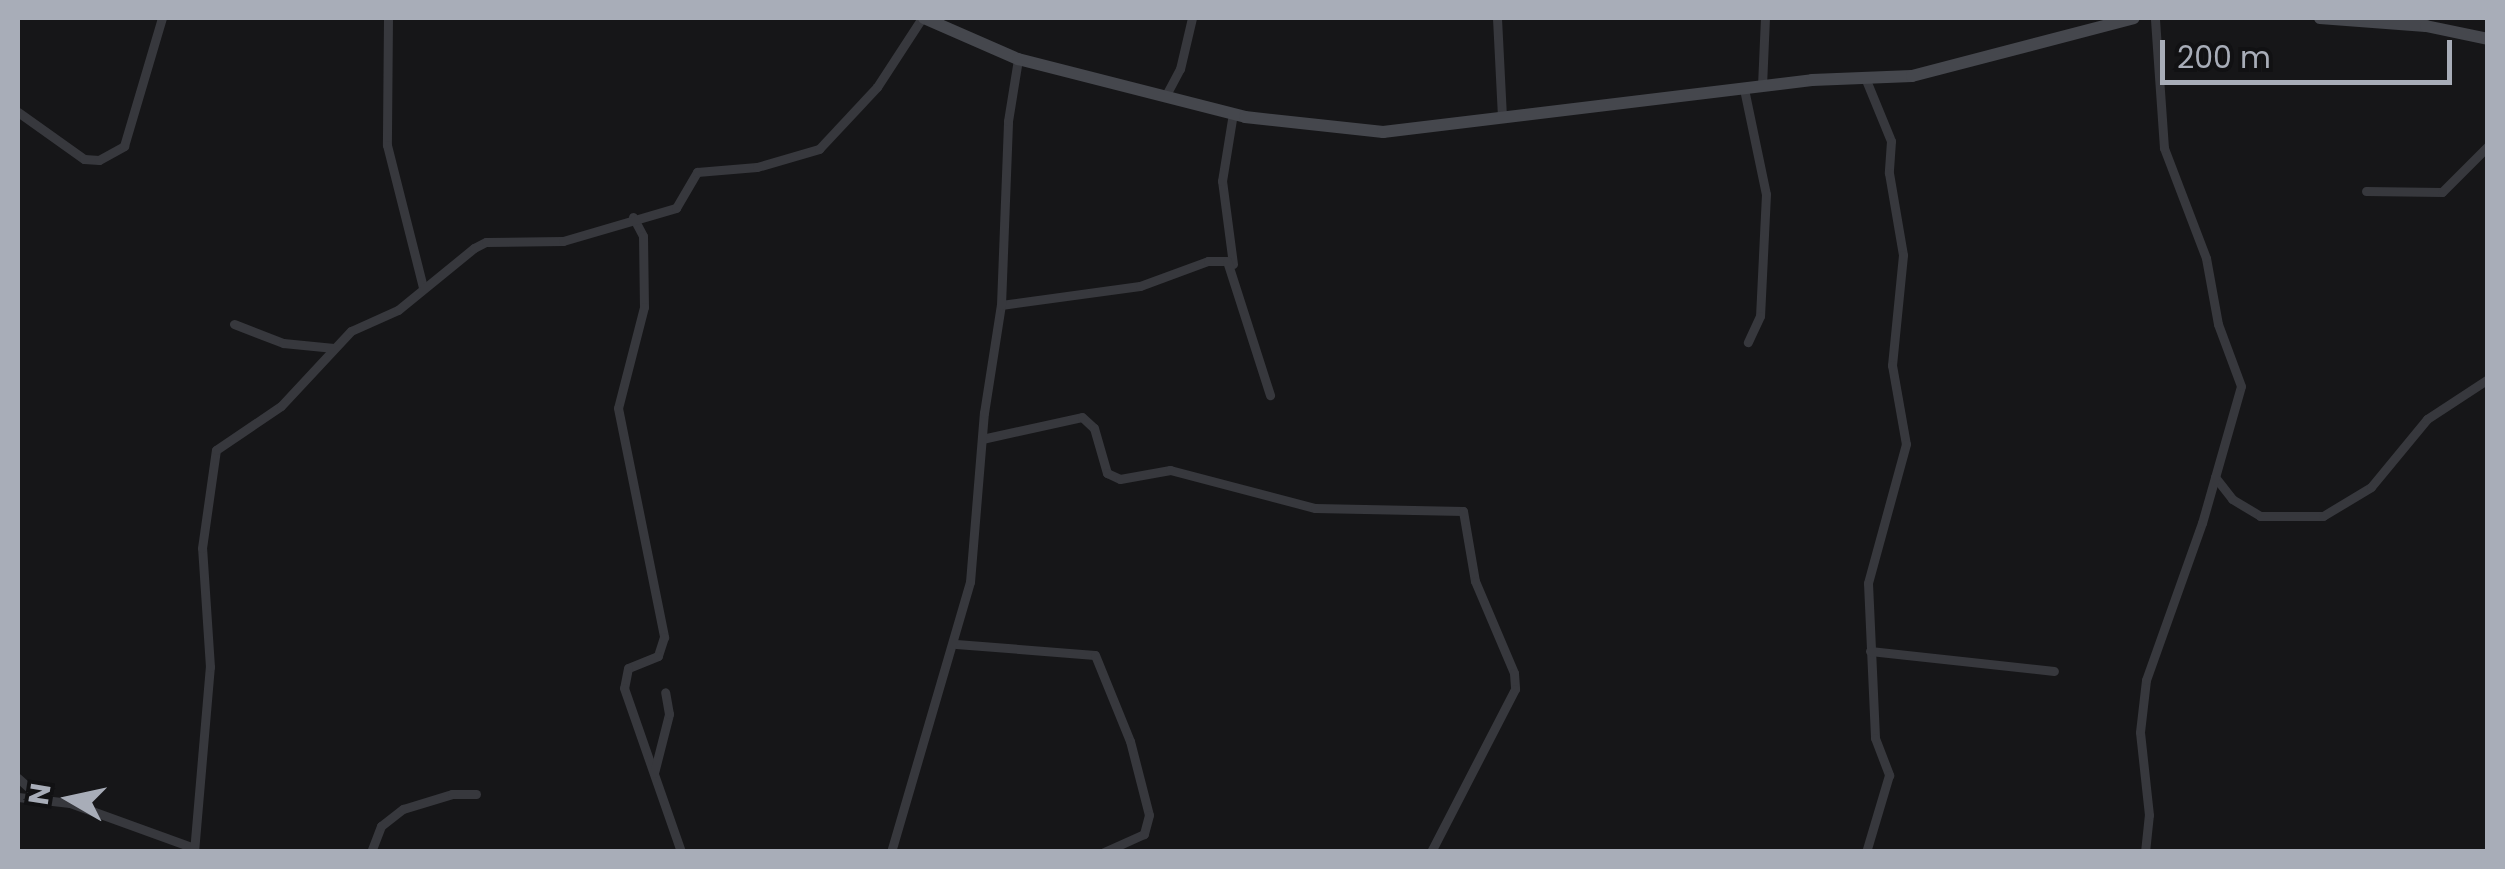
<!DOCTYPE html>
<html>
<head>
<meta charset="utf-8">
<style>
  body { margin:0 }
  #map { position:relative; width:2505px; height:869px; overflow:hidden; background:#161618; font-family:Poppins,sans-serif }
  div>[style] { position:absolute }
  .street>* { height:9px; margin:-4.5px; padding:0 4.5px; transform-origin:4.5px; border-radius:4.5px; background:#37383d }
  .secondary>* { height:12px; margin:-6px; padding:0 6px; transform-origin:6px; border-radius:6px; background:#45474d }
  span { translate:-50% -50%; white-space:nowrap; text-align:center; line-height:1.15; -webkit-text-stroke:10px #111113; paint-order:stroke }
  .frame { position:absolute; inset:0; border:20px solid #a8adb8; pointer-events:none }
  .north { position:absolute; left:20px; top:749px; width:100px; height:100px; -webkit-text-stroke:8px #111113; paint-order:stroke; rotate:279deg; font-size:28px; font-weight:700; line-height:40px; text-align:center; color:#a8adb8 }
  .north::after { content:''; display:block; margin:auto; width:35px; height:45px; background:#a8adb8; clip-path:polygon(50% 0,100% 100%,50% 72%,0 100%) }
  .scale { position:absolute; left:2160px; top:40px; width:292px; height:45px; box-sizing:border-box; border:5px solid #a8adb8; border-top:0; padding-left:12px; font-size:30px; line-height:35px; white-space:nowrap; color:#a8adb8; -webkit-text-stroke:8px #111113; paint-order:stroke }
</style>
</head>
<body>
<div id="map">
  <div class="street">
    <div style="left:388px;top:18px;width:127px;rotate:90.5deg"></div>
    <div style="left:387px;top:145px;width:146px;rotate:75.8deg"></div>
    <div style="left:1497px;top:18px;width:100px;rotate:87.1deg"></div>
    <div style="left:1866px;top:80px;width:66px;rotate:67.7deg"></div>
    <div style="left:1891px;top:141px;width:32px;rotate:94deg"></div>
    <div style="left:1889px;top:173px;width:83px;rotate:80.3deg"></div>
    <div style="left:1903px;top:255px;width:111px;rotate:95.7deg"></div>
    <div style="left:1892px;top:365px;width:80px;rotate:80deg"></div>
    <div style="left:1906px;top:444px;width:144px;rotate:105.3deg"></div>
    <div style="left:1868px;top:583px;width:155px;rotate:87.4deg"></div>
    <div style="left:1875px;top:738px;width:40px;rotate:69deg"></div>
    <div style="left:1889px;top:775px;width:80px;rotate:106.6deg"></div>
    <div style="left:1762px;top:86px;width:68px;rotate:-87.5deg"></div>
    <div style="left:1744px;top:89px;width:107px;rotate:78.2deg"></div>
    <div style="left:1766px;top:194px;width:122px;rotate:92.8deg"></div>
    <div style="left:1760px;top:316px;width:29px;rotate:115deg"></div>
    <div style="left:1166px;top:95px;width:30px;rotate:-62deg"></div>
    <div style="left:1180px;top:69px;width:52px;rotate:-76.8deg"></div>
    <div style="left:18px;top:112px;width:81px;rotate:35.5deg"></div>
    <div style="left:84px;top:159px;width:15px;rotate:4deg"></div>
    <div style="left:99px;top:160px;width:29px;rotate:-29deg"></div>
    <div style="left:124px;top:146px;width:134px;rotate:-73.5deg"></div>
    <div style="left:2366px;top:191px;width:76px;rotate:0.8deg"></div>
    <div style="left:2442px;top:192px;width:65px;rotate:-45deg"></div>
    <div style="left:633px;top:217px;width:21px;rotate:62deg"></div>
    <div style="left:643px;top:236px;width:71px;rotate:89.2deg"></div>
    <div style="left:644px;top:307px;width:104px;rotate:104.4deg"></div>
    <div style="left:618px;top:408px;width:234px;rotate:78.6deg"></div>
    <div style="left:664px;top:637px;width:20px;rotate:108deg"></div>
    <div style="left:658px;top:656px;width:32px;rotate:158deg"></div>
    <div style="left:628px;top:668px;width:20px;rotate:101deg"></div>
    <div style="left:624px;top:688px;width:174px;rotate:70.8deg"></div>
    <div style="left:1233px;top:264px;width:84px;rotate:-97.5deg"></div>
    <div style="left:1222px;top:181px;width:69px;rotate:-80.8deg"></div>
    <div style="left:1001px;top:305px;width:140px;rotate:-7.8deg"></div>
    <div style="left:1140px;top:286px;width:72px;rotate:-20.2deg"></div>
    <div style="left:1208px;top:261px;width:19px"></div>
    <div style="left:1227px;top:261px;width:141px;rotate:72.2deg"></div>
    <div style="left:234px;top:324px;width:53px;rotate:21.2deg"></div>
    <div style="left:283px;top:343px;width:51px;rotate:5.6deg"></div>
    <div style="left:982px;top:439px;width:102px;rotate:-12.4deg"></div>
    <div style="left:1082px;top:417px;width:16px;rotate:43deg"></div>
    <div style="left:1094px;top:428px;width:47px;rotate:73.9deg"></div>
    <div style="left:1107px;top:473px;width:14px;rotate:25deg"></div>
    <div style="left:1120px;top:479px;width:51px;rotate:-10.2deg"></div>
    <div style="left:1170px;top:470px;width:150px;rotate:14.7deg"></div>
    <div style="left:1315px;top:508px;width:148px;rotate:1.2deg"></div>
    <div style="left:1463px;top:511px;width:71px;rotate:80.3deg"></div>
    <div style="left:1475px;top:581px;width:100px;rotate:67deg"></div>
    <div style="left:1514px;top:673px;width:16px;rotate:86deg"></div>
    <div style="left:1515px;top:689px;width:183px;rotate:117.3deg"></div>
    <div style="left:2215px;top:477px;width:28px;rotate:52deg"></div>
    <div style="left:2232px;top:499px;width:33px;rotate:31deg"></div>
    <div style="left:2260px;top:516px;width:63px"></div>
    <div style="left:2323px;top:516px;width:56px;rotate:-31.1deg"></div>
    <div style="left:2371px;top:487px;width:88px;rotate:-50.5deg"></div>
    <div style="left:2427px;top:419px;width:73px;rotate:-33.3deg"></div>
    <div style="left:956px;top:644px;width:139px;rotate:4.5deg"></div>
    <div style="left:1095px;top:655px;width:93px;rotate:67.9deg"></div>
    <div style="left:1130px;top:741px;width:76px;rotate:75.6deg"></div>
    <div style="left:1149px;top:815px;width:20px;rotate:105deg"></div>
    <div style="left:1144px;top:834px;width:44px;rotate:155.8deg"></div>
    <div style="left:1870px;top:651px;width:185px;rotate:6.2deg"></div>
    <div style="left:654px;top:773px;width:61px;rotate:-75.7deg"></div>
    <div style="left:669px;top:714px;width:22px;rotate:-100deg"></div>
    <div style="left:18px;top:778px;width:27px;rotate:42deg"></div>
    <div style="left:18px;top:797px;width:52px;rotate:6.6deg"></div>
    <div style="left:70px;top:803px;width:132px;rotate:19.9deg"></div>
    <div style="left:194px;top:852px;width:186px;rotate:-85.1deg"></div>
    <div style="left:210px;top:667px;width:119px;rotate:-93.8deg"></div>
    <div style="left:202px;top:548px;width:99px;rotate:-81.9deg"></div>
    <div style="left:216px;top:450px;width:78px;rotate:-34.1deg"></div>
    <div style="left:281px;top:406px;width:103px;rotate:-47deg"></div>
    <div style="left:351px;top:331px;width:51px;rotate:-24.1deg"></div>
    <div style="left:398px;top:310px;width:98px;rotate:-39.2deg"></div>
    <div style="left:474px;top:248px;width:13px;rotate:-27deg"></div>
    <div style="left:486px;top:242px;width:77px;rotate:-0.7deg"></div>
    <div style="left:563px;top:241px;width:118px;rotate:-16.3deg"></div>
    <div style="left:676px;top:208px;width:42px;rotate:-59.7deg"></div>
    <div style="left:697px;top:172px;width:60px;rotate:-4.8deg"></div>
    <div style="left:757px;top:167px;width:65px;rotate:-16.2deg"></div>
    <div style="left:819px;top:149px;width:85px;rotate:-46.9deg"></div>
    <div style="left:877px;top:87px;width:82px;rotate:-56.9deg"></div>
    <div style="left:371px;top:852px;width:28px;rotate:-69deg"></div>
    <div style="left:381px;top:826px;width:28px;rotate:-38deg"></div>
    <div style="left:403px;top:809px;width:51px;rotate:-17deg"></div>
    <div style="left:452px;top:794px;width:24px"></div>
    <div style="left:891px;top:852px;width:281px;rotate:-73.7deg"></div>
    <div style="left:970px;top:582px;width:170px;rotate:-85.3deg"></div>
    <div style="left:984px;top:413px;width:109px;rotate:-81.1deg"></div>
    <div style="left:1001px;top:305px;width:184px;rotate:-87.8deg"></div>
    <div style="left:1008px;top:121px;width:63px;rotate:-80.8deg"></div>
    <div style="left:2145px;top:852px;width:37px;rotate:-84deg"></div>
    <div style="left:2149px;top:815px;width:83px;rotate:-96.2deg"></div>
    <div style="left:2140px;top:732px;width:52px;rotate:-83.4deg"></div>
    <div style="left:2146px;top:680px;width:167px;rotate:-70.4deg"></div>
    <div style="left:2202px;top:523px;width:142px;rotate:-74.1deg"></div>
    <div style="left:2241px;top:386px;width:66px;rotate:-110.4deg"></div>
    <div style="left:2218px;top:324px;width:67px;rotate:-100.3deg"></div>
    <div style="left:2206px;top:258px;width:118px;rotate:-110.9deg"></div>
    <div style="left:2164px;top:148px;width:130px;rotate:-94deg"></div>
  </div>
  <div class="secondary">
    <div style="left:924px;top:18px;width:103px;rotate:23.6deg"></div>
    <div style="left:1018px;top:59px;width:234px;rotate:14.3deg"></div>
    <div style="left:1245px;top:117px;width:139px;rotate:6.2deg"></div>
    <div style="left:1383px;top:132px;width:432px;rotate:-6.9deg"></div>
    <div style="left:1812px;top:80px;width:100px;rotate:-2.3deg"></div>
    <div style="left:1912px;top:76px;width:229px;rotate:-14.6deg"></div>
    <div style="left:2320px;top:18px;width:106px;rotate:4.3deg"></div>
    <div style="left:2426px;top:26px;width:63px;rotate:11.8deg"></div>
  </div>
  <div class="frame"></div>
  <div class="north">N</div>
  <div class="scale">200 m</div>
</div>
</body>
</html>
